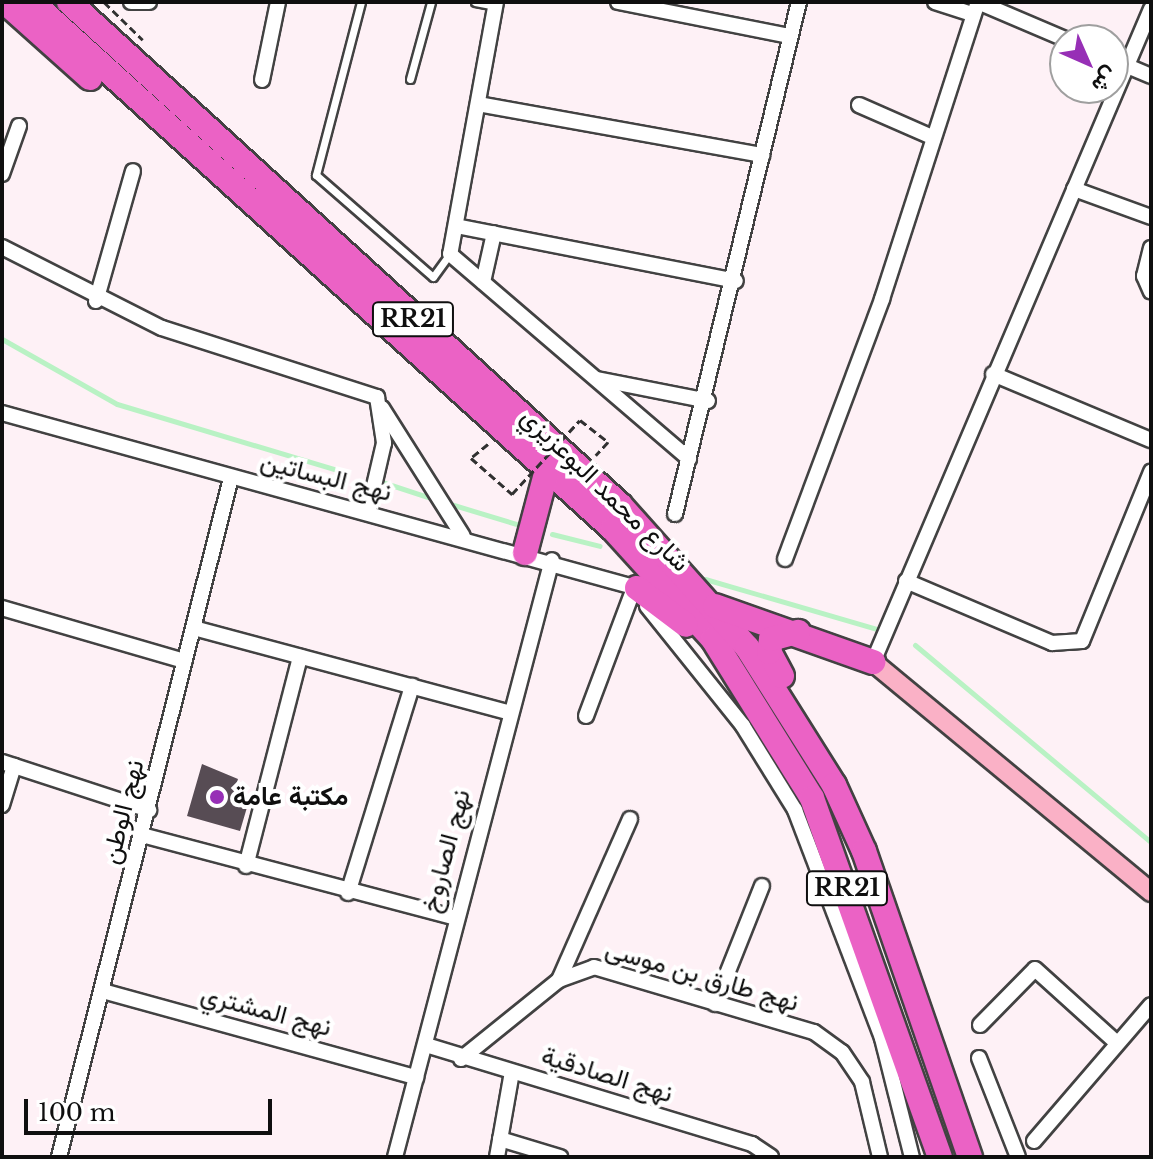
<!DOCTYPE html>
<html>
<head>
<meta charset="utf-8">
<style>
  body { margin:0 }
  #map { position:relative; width:1153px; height:1159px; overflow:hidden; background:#fef1f6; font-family:"Libre Baskerville",Vazirmatn,serif }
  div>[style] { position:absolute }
  .stream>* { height:5px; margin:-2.5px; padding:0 2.5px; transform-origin:2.5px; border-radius:2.5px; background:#b9f2c4 }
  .building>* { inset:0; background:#574c54 }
  .path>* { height:3px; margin-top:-1.5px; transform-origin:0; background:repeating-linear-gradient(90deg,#313131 0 8px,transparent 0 12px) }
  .roads { filter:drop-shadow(2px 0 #424242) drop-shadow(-2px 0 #424242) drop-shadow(0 2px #424242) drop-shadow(0 -2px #424242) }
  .lane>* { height:7px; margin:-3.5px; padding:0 3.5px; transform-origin:3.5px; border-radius:3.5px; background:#fff }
  .street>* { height:14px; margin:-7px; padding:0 7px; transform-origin:7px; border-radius:7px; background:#fff }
  .secondary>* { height:18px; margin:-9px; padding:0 9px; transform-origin:9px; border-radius:9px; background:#fab1c6 }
  .highway>* { height:24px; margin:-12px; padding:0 12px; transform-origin:12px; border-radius:12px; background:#eb62c5 }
  .path-bridge>* { height:3px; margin-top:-1.5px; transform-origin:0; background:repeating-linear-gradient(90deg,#313131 0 8px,transparent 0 12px) }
  .dots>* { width:22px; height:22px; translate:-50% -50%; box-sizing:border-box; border:4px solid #fff; border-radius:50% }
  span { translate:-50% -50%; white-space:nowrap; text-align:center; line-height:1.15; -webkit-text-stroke:8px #fff; paint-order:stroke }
  .shield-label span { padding:2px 6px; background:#fff; border:2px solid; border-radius:6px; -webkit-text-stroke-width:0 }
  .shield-label { font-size:24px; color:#0f0f0f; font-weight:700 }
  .street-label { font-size:26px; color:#0f0f0f }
  .poi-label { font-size:26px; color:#0f0f0f; font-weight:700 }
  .left { translate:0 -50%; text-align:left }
  .frame { position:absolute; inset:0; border:4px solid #0f0f0f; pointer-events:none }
  .north { position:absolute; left:1049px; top:24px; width:80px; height:80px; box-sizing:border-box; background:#fff; border:2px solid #9f9f9f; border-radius:50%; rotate:135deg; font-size:22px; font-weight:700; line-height:32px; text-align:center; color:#0f0f0f }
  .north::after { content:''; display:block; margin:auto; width:28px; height:36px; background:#972fb6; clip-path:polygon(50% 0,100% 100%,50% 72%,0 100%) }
  .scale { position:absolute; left:24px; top:1099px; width:248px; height:36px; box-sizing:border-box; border:4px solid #0f0f0f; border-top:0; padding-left:10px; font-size:24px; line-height:28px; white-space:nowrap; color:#0f0f0f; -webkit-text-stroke:6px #fff; paint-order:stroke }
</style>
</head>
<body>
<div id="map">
  <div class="stream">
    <div style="left:2px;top:339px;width:132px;rotate:29.5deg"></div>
    <div style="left:117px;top:404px;width:233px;rotate:16.7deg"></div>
    <div style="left:379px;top:481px;width:58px;rotate:18.1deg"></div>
    <div style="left:447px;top:503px;width:79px;rotate:16.8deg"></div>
    <div style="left:552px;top:534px;width:49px;rotate:14deg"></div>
    <div style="left:705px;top:579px;width:182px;rotate:16.2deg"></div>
    <div style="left:915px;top:645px;width:307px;rotate:39.9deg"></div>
  </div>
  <div class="building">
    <div style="clip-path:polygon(202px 764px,238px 779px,235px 789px,248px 804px,240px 831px,187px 816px)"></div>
  </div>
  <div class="path">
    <div style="left:104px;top:2px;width:54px;rotate:44.3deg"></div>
    <div style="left:580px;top:420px;width:36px;rotate:38deg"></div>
    <div style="left:608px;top:442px;width:18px;rotate:133deg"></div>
    <div style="left:488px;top:444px;width:22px;rotate:141deg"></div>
    <div style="left:471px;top:458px;width:55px;rotate:41.3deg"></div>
  </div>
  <div class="roads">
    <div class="lane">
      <div style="left:361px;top:2px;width:179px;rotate:104.6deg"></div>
      <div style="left:316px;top:175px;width:155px;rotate:41.1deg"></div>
      <div style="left:433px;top:277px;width:29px;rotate:-54deg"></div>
      <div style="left:475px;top:2px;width:20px;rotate:11deg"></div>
      <div style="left:410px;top:79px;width:80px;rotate:-74.7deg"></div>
    </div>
    <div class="street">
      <div style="left:131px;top:2px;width:18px"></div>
      <div style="left:496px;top:2px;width:256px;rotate:100.3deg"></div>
      <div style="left:450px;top:254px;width:315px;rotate:40.6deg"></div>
      <div style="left:618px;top:2px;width:174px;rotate:11.2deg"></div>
      <div style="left:935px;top:2px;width:40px;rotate:18deg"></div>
      <div style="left:978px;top:2px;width:97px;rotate:23.1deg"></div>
      <div style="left:1113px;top:60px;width:41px;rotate:22.8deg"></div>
      <div style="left:262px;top:80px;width:80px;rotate:-78.4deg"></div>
      <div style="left:478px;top:104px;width:289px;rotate:10.2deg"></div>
      <div style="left:859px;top:105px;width:80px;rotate:23.7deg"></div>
      <div style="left:2px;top:174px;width:51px;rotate:-70.5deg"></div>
      <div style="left:1074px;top:189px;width:82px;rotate:20deg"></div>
      <div style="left:456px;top:226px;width:285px;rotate:11.1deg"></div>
      <div style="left:2px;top:247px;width:179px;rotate:26.9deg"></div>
      <div style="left:162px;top:328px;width:226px;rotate:17.8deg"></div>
      <div style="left:377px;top:397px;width:47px;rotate:81.3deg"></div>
      <div style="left:384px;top:443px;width:71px;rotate:103.1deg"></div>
      <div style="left:1151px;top:248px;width:29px;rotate:104deg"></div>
      <div style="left:1144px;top:276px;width:17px;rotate:66deg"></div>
      <div style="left:483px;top:282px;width:50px;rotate:-77.3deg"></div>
      <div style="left:96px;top:301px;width:135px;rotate:-74.1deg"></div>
      <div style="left:993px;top:374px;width:171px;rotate:22.7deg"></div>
      <div style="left:597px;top:379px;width:113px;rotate:11.2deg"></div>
      <div style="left:382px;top:408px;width:151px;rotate:57.7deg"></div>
      <div style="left:2px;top:413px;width:659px;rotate:15.41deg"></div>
      <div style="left:675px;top:514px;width:527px;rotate:-76.39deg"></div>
      <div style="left:785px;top:559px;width:278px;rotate:-69.5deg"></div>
      <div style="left:882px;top:299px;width:312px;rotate:-72.1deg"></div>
      <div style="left:906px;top:581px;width:159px;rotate:23deg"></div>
      <div style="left:1052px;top:643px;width:30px;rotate:-4deg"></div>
      <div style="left:1082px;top:641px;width:183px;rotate:-67.8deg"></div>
      <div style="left:647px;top:606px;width:154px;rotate:51.3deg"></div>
      <div style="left:743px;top:726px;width:99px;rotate:58.2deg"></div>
      <div style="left:795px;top:810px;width:244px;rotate:69.1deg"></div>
      <div style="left:882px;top:1038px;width:123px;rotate:75.9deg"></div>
      <div style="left:2px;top:608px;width:190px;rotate:16.2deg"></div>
      <div style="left:194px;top:628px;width:325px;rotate:15deg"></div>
      <div style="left:873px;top:662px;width:710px;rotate:-66.94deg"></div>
      <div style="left:586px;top:716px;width:134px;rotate:-69.4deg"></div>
      <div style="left:2px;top:762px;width:155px;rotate:18.1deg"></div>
      <div style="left:2px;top:805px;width:41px;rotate:-72.9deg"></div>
      <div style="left:142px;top:835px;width:322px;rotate:14.8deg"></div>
      <div style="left:246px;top:866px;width:216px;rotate:-75.5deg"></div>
      <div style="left:348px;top:893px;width:217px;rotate:-72.8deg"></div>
      <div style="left:559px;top:980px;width:176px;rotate:-66.2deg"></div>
      <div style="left:103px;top:991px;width:325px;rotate:15.4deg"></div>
      <div style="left:715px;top:1004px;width:127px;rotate:-68.3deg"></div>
      <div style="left:980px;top:1025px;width:78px;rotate:-45.5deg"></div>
      <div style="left:1035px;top:969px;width:110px;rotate:42.1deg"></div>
      <div style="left:426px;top:1045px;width:341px;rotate:16.9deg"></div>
      <div style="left:752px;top:1144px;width:23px;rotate:34deg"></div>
      <div style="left:979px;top:1058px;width:106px;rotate:68.5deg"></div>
      <div style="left:461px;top:1059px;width:126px;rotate:-38.9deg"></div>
      <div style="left:559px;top:980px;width:37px;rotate:-20deg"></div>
      <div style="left:594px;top:967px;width:229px;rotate:16.5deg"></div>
      <div style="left:814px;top:1032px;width:34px;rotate:36deg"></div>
      <div style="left:842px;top:1052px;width:36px;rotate:56deg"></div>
      <div style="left:862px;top:1082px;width:77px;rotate:76.5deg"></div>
      <div style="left:500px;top:1139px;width:63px;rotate:16.7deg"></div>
      <div style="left:1034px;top:1141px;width:179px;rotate:-49.3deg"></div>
      <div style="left:59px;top:1157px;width:700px;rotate:-75.79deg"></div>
      <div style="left:395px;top:1157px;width:617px;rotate:-75.27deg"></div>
      <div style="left:497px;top:1157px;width:86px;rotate:-80deg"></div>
    </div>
    <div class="secondary">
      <div style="left:873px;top:662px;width:361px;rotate:39.6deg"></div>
    </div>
    <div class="highway">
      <div style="left:5px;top:2px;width:114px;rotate:41.8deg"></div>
      <div style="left:32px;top:2px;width:784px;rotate:42.21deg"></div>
      <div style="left:613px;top:529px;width:149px;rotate:47.7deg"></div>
      <div style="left:713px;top:639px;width:187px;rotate:58.1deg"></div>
      <div style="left:812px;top:798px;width:381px;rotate:70.4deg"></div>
      <div style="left:69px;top:2px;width:746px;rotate:42.39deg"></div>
      <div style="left:620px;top:505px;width:191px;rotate:48.2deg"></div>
      <div style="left:747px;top:647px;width:163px;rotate:57.8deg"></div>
      <div style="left:834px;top:785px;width:72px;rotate:65.6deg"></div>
      <div style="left:864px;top:851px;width:324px;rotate:70.9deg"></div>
      <div style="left:525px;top:553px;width:86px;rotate:-75.2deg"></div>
      <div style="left:637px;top:588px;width:61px;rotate:37.1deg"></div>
      <div style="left:715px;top:606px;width:168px;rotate:19.5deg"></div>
      <div style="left:782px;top:676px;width:27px;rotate:-118deg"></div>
      <div style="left:769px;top:652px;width:13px;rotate:-81deg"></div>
      <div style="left:771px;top:639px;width:28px;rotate:-15deg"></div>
    </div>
  </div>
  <div class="path-bridge">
    <div style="left:512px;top:494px;width:100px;rotate:-47.4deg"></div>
  </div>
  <div class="dots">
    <div style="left:217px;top:797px;background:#972fb6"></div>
  </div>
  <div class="shield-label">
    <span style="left:413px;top:319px">RR21</span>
    <span style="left:847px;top:888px">RR21</span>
  </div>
  <div class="street-label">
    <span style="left:326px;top:477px;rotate:14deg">نهج البساتين</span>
    <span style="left:605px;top:490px;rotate:44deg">شارع محمد البوعزيزي</span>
    <span style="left:123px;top:812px;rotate:-76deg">نهج الوطن</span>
    <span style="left:446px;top:851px;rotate:-75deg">نهج الصاروخ</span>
    <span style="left:702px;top:976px;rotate:16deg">نهج طارق بن موسى</span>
    <span style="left:266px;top:1011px;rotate:15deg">نهج المشتري</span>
    <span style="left:607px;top:1075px;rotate:17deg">نهج الصادقية</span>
  </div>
  <div class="poi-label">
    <span class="left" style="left:233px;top:797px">مكتبة عامة</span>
  </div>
  <div class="frame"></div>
  <div class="north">ش</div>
  <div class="scale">100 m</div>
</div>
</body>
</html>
